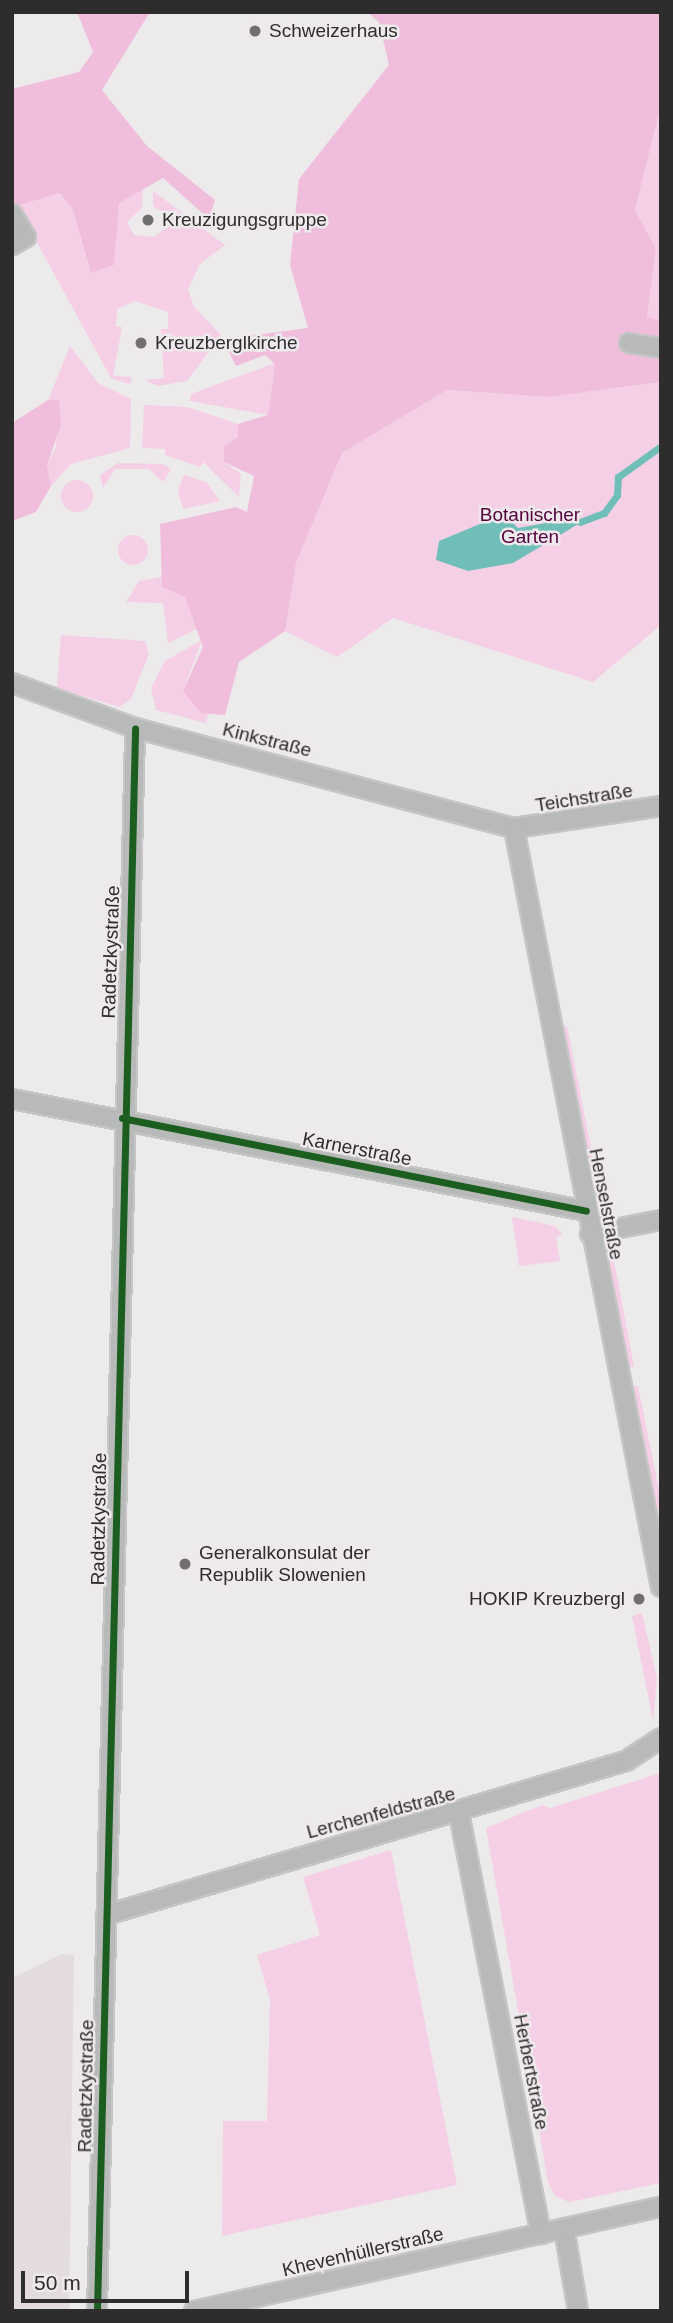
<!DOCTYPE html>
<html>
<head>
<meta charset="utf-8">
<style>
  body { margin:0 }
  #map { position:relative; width:673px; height:2323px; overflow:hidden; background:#edeaec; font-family:Helvetica,sans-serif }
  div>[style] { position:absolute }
  .built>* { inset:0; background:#e3dbe0 }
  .green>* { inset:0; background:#f5cfe5 }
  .round { border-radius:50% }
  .forest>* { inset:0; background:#f1bddc }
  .water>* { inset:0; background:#6fbfb8 }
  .stream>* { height:7px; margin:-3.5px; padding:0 3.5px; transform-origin:3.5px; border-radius:3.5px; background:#6fbfb8 }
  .roads { filter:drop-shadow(2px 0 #c6c5c6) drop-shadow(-2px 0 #c6c5c6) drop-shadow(0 2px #c6c5c6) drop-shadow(0 -2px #c6c5c6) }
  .minor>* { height:18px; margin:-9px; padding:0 9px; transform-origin:9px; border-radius:9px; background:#b8b9b9 }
  .cycleway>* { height:7px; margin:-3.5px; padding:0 3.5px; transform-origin:3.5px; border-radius:3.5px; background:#1b5e20 }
  .dots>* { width:19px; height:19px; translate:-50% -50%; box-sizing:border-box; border:4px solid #eee9ec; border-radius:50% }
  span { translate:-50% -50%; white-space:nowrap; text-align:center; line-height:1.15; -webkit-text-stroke:5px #eee9ec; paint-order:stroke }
  .poi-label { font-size:19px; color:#2e2c2d }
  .left { translate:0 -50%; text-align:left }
  .right { translate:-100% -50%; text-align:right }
  .park-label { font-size:19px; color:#56023d }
  .street-label { font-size:19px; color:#2e2c2d }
  .frame { position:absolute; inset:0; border:14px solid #2e2c2d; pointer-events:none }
  .scale { position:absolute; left:21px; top:2271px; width:168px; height:32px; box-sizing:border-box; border:4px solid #2e2c2d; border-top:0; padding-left:9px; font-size:21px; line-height:24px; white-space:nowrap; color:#2e2c2d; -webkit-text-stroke:5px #eee9ec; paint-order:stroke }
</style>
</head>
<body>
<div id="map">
  <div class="built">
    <div style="clip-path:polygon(62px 1954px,74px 1955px,69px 2311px,12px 2311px,12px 1978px)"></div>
  </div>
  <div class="green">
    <div style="clip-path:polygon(661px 105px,661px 321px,647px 318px,656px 249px,635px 210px)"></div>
    <div style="clip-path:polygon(143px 189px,142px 208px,127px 222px,134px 235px,154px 237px,167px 227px,166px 214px,153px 206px,153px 191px,225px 245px,200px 264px,188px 289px,194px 307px,221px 335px,187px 381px,158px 386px,144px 380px,164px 378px,161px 329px,168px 329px,168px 312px,135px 301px,117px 309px,116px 326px,122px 327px,113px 376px,132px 377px,130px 384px,111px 378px,17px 206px,58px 193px,73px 210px,91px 273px,114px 265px,118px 203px)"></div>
    <div style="clip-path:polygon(70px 346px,98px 383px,131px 399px,130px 448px,71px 464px,51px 486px,47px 465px,56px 447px,59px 408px,59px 401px,48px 400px)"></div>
    <div style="clip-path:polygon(275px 363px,268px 415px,190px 401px,191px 394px)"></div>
    <div style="clip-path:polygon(661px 382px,661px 625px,593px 682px,393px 618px,337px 657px,285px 631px,296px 563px,342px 453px,447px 390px,548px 397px)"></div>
    <div style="clip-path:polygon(144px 405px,187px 407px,238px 424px,238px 437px,224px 446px,224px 462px,241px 474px,239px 497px,203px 462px,200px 467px,165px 455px,165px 449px,142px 448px)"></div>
    <div style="clip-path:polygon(118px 463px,163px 464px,171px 469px,163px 482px,149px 469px,115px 469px,103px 488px,100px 475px)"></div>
    <div style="clip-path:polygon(184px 475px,206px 482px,220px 501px,183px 509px,178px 490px)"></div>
    <div class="round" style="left:61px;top:480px;width:32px;height:32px"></div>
    <div class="round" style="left:118px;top:535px;width:30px;height:30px"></div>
    <div style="clip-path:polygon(162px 577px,162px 587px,185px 597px,199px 628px,168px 643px,163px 603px,126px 602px,139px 581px)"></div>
    <div style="clip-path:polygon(61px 635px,145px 641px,149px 654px,131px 699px,119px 707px,57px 688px)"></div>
    <div style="clip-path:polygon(202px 640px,183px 691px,208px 714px,206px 723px,156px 710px,151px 688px,165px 661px)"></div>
    <div style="clip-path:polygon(567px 1026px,605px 1219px,599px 1220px,561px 1027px)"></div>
    <div style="clip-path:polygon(512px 1217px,555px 1226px,562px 1234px,556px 1238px,560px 1261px,519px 1266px)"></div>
    <div style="clip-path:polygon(610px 1240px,634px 1366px,627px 1368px,603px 1241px)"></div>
    <div style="clip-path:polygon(638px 1386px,661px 1500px,657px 1518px,631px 1387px)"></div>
    <div style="clip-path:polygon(642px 1613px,657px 1678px,653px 1720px,632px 1616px)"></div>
    <div style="clip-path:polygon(661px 1773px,661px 2183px,569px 2202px,555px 2196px,548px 2182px,486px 1828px,542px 1805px,550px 1808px)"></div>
    <div style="clip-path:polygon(391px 1850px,457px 2185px,222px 2236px,223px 2121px,267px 2121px,270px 2000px,257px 1955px,320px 1935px,303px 1877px)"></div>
  </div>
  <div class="forest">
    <div style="clip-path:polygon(77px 12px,150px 12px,102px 90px,147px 146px,215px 200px,209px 219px,163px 178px,119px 203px,114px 265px,91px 273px,73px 210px,59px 193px,17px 206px,12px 198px,12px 89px,79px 72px,93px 52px)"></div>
    <div style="clip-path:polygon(367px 12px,661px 12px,661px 105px,635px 210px,656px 249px,647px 317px,661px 321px,661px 382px,548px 397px,447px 390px,342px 453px,296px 563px,285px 631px,239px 662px,225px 715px,201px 713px,183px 691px,203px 647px,185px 597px,162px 587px,160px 524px,236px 507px,247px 512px,254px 476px,224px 462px,224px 446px,238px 437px,238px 424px,268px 415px,275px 364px,265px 355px,236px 366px,229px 352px,233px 338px,308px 328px,290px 265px,299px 179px,389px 65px,379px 22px)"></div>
    <div style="clip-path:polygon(48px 400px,59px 400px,61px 425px,47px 465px,51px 486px,36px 512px,12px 521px,12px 423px)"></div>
  </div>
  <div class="water">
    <div style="clip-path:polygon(504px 514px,518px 528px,573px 518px,580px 523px,513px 563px,468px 571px,436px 560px,439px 541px)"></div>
  </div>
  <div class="stream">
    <div style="left:580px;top:522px;width:26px;rotate:-21deg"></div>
    <div style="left:604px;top:513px;width:22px;rotate:-54deg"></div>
    <div style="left:617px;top:495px;width:18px;rotate:-87deg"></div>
    <div style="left:618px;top:477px;width:53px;rotate:-35.8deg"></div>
  </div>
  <div class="roads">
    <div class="minor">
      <div style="left:12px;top:214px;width:27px;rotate:59deg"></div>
      <div style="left:26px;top:237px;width:16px;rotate:150deg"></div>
      <div style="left:629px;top:343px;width:32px;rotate:9deg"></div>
      <div style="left:12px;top:683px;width:131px;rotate:20.1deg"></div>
      <div style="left:135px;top:728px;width:392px;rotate:14.8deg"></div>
      <div style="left:514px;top:828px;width:149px;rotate:-8.5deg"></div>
      <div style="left:514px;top:828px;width:773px;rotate:79.04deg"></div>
      <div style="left:12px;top:1099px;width:585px;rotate:11.04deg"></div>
      <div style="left:590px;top:1234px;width:72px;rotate:-11.2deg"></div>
      <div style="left:459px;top:1813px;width:429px;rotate:79deg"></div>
      <div style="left:106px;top:1915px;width:542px;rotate:-16.5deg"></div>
      <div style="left:626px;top:1761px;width:42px;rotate:-33.3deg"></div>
      <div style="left:564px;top:2228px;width:84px;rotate:80.4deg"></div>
      <div style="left:97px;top:2311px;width:1583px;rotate:-88.62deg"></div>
      <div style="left:194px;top:2311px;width:478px;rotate:-12.6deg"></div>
    </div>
  </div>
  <div class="cycleway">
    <div style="left:122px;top:1118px;width:473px;rotate:11.3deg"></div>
    <div style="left:97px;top:2311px;width:1583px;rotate:-88.62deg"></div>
  </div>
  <div class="dots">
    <div style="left:255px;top:31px;background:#716e70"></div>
    <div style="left:148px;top:220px;background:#716e70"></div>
    <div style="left:141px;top:343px;background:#716e70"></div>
    <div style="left:185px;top:1564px;background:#716e70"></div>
    <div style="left:639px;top:1599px;background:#716e70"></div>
  </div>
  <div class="poi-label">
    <span class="left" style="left:269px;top:31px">Schweizerhaus</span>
    <span class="left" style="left:162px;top:220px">Kreuzigungsgruppe</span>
    <span class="left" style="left:155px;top:343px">Kreuzberglkirche</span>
    <span class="left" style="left:199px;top:1564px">Generalkonsulat der<br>Republik Slowenien</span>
    <span class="right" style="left:625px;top:1599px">HOKIP Kreuzbergl</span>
  </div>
  <div class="park-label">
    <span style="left:530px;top:526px">Botanischer<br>Garten</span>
  </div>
  <div class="street-label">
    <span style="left:267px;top:740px;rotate:14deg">Kinkstraße</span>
    <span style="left:584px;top:798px;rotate:-9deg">Teichstraße</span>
    <span style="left:111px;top:952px;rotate:-88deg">Radetzkystraße</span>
    <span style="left:357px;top:1149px;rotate:11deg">Karnerstraße</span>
    <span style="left:606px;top:1204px;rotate:79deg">Henselstraße</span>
    <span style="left:99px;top:1519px;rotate:-89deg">Radetzkystraße</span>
    <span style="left:381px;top:1813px;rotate:-15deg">Lerchenfeldstraße</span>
    <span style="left:531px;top:2072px;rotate:79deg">Herbertstraße</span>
    <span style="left:86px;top:2086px;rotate:-89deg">Radetzkystraße</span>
    <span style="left:363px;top:2252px;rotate:-13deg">Khevenhüllerstraße</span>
  </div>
  <div class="frame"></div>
  <div class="scale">50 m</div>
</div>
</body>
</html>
